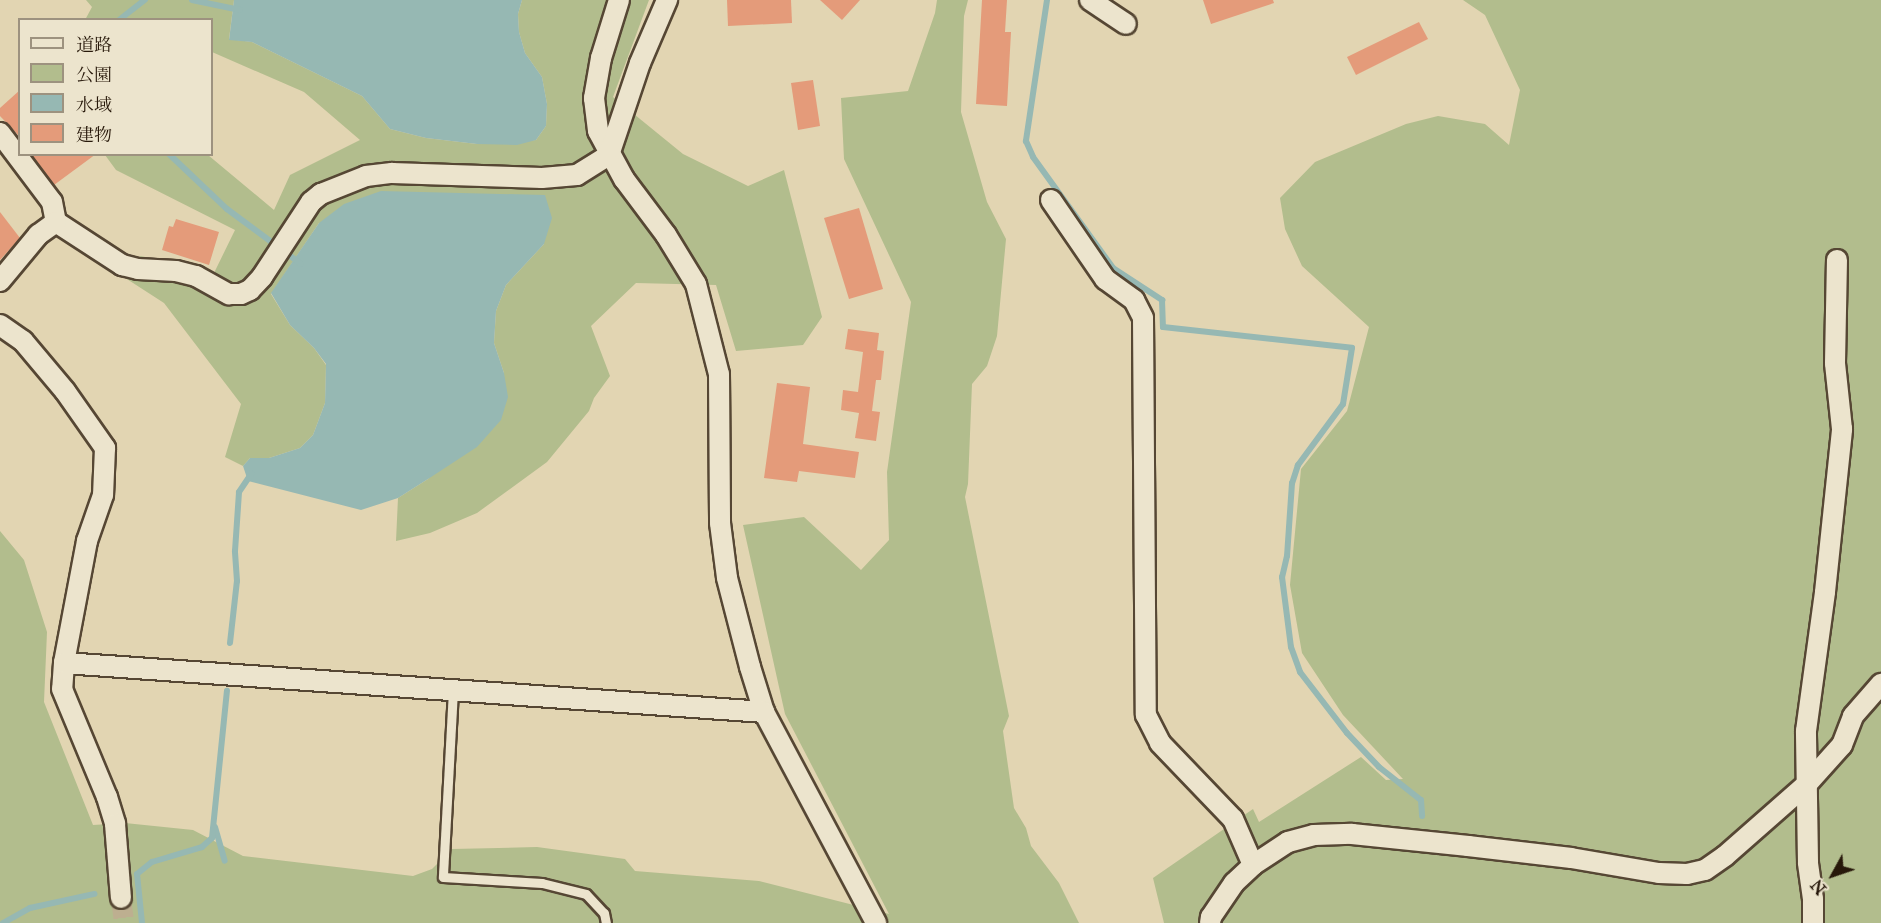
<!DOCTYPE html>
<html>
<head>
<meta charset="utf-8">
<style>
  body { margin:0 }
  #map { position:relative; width:1881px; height:923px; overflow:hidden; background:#e2d5b2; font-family:"IM FELL Great Primer","Noto Serif JP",serif }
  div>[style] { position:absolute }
  .green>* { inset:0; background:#b2bd8d }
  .water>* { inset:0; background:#96b8b3 }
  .stream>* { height:6px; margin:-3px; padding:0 3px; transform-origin:3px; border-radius:3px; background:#96b8b3 }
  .building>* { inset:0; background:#e49b7a }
  .street-tunnel>* { height:20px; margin-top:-10px; transform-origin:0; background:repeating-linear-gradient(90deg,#bdaf90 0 20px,transparent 0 30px) }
  .roads { filter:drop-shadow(2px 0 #564734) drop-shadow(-2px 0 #564734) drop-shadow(0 2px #564734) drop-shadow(0 -2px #564734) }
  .lane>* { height:9px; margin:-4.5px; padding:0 4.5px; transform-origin:4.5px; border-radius:4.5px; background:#ece4cd }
  .street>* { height:20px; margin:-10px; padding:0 10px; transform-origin:10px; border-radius:10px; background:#ece4cd }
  span { translate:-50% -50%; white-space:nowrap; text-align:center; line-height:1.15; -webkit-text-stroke:4.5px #ece4cd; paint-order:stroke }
  .legend { position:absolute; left:18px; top:18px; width:195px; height:138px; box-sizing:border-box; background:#ece4cd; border:2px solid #9d927f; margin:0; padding:8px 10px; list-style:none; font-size:18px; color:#27180a }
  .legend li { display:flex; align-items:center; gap:12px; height:30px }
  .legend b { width:30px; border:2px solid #9d927f }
  .north { position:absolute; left:1803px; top:845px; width:60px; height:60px; -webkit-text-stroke:4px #ece4cd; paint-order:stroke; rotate:230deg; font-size:16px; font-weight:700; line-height:24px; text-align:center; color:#27180a }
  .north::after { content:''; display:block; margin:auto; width:21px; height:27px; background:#27180a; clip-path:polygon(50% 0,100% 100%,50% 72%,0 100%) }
</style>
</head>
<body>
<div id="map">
  <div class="green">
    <div style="clip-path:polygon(86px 0,234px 0,229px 39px,252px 42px,362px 96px,390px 129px,426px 138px,477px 144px,536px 140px,546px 126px,547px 104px,542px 77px,525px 53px,519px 32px,518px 14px,522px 0,649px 0,613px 97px,683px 154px,748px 186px,784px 170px,822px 317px,803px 345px,736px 351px,716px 285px,636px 283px,591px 326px,610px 376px,594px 398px,589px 411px,547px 462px,477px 513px,430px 533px,396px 541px,398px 498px,428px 479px,504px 373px,494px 343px,496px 311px,506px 285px,544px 244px,319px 223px,271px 294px,290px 325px,314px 348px,326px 365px,325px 403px,313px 435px,300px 448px,269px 458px,250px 458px,243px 466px,225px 457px,241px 404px,164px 303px,116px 272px,141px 256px,214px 273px,235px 230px,116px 170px,105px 155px,208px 155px,274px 210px,290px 175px,360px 140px,304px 92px,212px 52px,212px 20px,85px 20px,92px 7px)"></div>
    <div style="clip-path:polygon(937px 0,968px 0,964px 16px,961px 112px,987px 202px,1006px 239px,997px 336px,987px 366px,972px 384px,968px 484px,965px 497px,1009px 716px,1003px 731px,1014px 808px,1026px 828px,1031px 846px,1059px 883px,1079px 923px,0 923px,0 531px,24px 560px,47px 632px,44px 702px,93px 825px,125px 823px,193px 830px,243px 856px,413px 876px,432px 869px,452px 849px,537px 847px,625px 859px,635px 871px,759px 881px,889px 914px,785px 714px,743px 525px,804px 517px,861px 570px,889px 540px,887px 472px,911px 302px,844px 159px,841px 98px,908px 91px,935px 13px)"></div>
    <div style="clip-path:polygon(1463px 0,1881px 0,1881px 923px,1164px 923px,1153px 878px,1253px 809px,1259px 822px,1361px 757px,1386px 780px,1403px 779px,1343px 715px,1302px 653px,1290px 585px,1301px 469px,1347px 411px,1369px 327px,1302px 266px,1285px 229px,1280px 198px,1315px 162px,1406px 124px,1438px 116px,1485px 124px,1509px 145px,1520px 90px,1485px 15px)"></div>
  </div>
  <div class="water">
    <div style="clip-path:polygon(234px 0,522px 0,518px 14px,519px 32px,525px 53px,542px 77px,547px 104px,546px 126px,536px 140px,517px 145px,477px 144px,426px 138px,390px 129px,362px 96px,252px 42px,229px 40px)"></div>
    <div style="clip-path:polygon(381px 191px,545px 195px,552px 218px,544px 244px,506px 285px,496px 311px,494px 343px,504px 373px,508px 397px,501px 420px,477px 447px,428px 479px,398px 498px,361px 510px,248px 481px,243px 466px,250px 458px,269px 458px,300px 448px,313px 435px,325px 403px,326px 364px,314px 348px,290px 325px,271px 293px,319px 223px,344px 204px)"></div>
  </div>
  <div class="stream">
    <div style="left:192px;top:0;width:49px;rotate:11.8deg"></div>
    <div style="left:1047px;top:0;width:143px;rotate:98.5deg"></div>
    <div style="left:1026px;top:141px;width:17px;rotate:66deg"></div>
    <div style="left:1033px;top:157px;width:137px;rotate:54.2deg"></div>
    <div style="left:1113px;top:268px;width:59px;rotate:33.1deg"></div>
    <div style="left:1162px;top:300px;width:27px;rotate:88deg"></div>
    <div style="left:1163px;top:327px;width:190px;rotate:6.3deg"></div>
    <div style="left:1352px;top:348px;width:57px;rotate:99.1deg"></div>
    <div style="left:1343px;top:404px;width:76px;rotate:126.4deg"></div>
    <div style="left:1298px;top:465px;width:19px;rotate:108deg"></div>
    <div style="left:1292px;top:483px;width:73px;rotate:93.9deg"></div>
    <div style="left:1287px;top:556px;width:22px;rotate:103deg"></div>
    <div style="left:1282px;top:577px;width:71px;rotate:82.7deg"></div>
    <div style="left:1291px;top:647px;width:27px;rotate:70deg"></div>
    <div style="left:1300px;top:672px;width:77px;rotate:52.4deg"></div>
    <div style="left:1347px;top:733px;width:47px;rotate:46.7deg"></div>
    <div style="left:1379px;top:767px;width:53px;rotate:38.2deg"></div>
    <div style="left:1421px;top:800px;width:16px;rotate:86deg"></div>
    <div style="left:119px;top:20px;width:33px;rotate:-38deg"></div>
    <div style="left:169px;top:154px;width:80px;rotate:43.5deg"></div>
    <div style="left:227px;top:209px;width:92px;rotate:36.6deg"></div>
    <div style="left:230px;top:643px;width:62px;rotate:-83.6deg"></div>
    <div style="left:237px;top:581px;width:30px;rotate:-94deg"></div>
    <div style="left:235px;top:551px;width:59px;rotate:-86.1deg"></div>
    <div style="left:239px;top:492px;width:22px;rotate:-56deg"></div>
    <div style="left:215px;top:827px;width:35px;rotate:74deg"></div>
    <div style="left:3px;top:923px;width:31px;rotate:-29deg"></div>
    <div style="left:30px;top:908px;width:66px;rotate:-12.3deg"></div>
    <div style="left:142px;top:923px;width:49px;rotate:-95.8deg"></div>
    <div style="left:137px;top:874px;width:19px;rotate:-39deg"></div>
    <div style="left:152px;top:862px;width:52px;rotate:-16.7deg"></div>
    <div style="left:202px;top:847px;width:13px;rotate:-42deg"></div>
    <div style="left:212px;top:838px;width:148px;rotate:-84.2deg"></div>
  </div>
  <div class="building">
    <div style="clip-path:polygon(727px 0,791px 0,792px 23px,728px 26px)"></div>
    <div style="clip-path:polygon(820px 0,860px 0,842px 20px)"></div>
    <div style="clip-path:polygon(982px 0,1007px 0,1005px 32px,1011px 32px,1007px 106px,976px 104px)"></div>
    <div style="clip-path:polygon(1203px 0,1273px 0,1274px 3px,1211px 24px)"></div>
    <div style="clip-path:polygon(1419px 22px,1428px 39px,1356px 75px,1347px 57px)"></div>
    <div style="clip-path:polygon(813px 80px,820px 126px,798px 130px,791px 83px)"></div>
    <div style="clip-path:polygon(20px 90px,20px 137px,0 116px,0 108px)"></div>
    <div style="clip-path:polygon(31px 154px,96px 154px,54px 185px)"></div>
    <div style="clip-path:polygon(859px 208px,883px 289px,849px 299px,824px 218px)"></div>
    <div style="clip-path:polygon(0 212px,20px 238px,0 260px)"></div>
    <div style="clip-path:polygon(176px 219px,219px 232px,209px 265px,162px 250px,169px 226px,173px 227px)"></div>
    <div style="clip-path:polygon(848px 329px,879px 333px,877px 350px,884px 351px,881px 380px,876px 380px,872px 411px,880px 412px,876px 441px,855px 438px,859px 413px,841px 410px,843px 390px,858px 392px,863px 352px,845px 349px)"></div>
    <div style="clip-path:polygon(777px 383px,810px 387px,803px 444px,859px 452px,855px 478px,799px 471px,797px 482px,764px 478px)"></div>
  </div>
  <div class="street-tunnel">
    <div style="left:121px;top:898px;width:25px;rotate:83deg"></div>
  </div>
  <div class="roads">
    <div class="lane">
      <div style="left:453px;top:690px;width:187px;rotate:93.1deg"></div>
      <div style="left:443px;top:877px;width:99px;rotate:3.5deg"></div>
      <div style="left:542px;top:883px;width:45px;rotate:14deg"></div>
      <div style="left:586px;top:894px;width:26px;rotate:47deg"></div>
      <div style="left:604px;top:913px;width:10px;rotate:79deg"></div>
    </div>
    <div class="street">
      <div style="left:619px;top:0;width:61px;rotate:107.2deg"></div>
      <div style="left:601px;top:58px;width:41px;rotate:99.9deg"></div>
      <div style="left:594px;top:98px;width:33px;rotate:83deg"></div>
      <div style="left:598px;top:131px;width:55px;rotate:61.6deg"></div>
      <div style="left:624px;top:179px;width:70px;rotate:53.1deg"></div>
      <div style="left:666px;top:235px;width:57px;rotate:58.5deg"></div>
      <div style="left:696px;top:284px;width:93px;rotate:75.7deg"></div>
      <div style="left:719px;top:374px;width:149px;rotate:89.6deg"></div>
      <div style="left:720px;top:523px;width:55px;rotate:82.7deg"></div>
      <div style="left:727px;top:578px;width:92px;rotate:75.5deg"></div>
      <div style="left:750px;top:667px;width:47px;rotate:72.7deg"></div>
      <div style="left:764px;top:712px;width:239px;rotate:62deg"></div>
      <div style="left:1090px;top:0;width:43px;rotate:33.7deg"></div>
      <div style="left:0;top:133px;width:86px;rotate:53deg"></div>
      <div style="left:52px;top:202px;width:20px;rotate:79deg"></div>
      <div style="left:56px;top:222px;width:79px;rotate:33.1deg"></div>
      <div style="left:122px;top:265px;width:16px;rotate:14deg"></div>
      <div style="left:138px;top:269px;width:38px;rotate:3deg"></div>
      <div style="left:176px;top:271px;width:21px;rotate:14deg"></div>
      <div style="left:196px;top:276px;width:38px;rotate:29deg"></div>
      <div style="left:229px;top:294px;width:12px"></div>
      <div style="left:241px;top:294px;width:10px;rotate:-24deg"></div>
      <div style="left:250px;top:290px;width:18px;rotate:-47deg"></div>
      <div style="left:262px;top:277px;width:90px;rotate:-56.8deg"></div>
      <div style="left:311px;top:202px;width:13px;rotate:-39deg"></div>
      <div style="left:321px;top:194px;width:48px;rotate:-21.8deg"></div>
      <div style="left:366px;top:176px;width:26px;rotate:-7deg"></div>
      <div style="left:392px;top:173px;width:150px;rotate:1.9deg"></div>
      <div style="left:542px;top:178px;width:35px;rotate:-5deg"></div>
      <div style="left:577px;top:175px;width:38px;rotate:-32deg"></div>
      <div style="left:609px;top:155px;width:97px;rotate:-71.4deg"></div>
      <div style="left:640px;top:63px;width:69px;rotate:-66.8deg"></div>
      <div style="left:1051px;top:200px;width:96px;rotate:55.6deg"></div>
      <div style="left:1105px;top:279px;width:36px;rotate:36deg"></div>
      <div style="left:1134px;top:300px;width:20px;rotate:63deg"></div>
      <div style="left:1143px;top:318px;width:397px;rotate:89.6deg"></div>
      <div style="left:1146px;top:715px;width:31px;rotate:63deg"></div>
      <div style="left:1160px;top:743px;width:105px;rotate:46.2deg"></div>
      <div style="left:1233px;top:819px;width:50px;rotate:66.5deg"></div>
      <div style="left:0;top:281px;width:60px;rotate:-50.4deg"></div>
      <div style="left:38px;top:235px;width:22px;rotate:-36deg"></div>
      <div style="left:0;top:325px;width:28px;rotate:35deg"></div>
      <div style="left:23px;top:341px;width:65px;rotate:50deg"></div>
      <div style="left:65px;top:391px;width:70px;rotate:54.9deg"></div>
      <div style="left:105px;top:448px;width:47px;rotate:92.4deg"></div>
      <div style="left:103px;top:495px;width:49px;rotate:109.2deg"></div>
      <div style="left:87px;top:541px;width:124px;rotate:100.7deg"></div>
      <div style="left:64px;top:663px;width:26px;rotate:94deg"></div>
      <div style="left:62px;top:689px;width:117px;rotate:67.4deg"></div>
      <div style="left:107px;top:797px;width:28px;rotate:73deg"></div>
      <div style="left:115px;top:824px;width:74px;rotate:85.4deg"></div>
      <div style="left:64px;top:663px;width:702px;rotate:4deg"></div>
      <div style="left:1210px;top:923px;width:6px;rotate:-81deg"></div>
      <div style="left:1211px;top:917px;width:41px;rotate:-55.9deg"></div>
      <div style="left:1234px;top:883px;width:26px;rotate:-43deg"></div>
      <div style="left:1253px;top:865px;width:42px;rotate:-33.3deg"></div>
      <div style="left:1288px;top:842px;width:27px;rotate:-15deg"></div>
      <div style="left:1314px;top:835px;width:38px;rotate:-2deg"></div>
      <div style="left:1352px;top:834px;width:117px;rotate:5.9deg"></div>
      <div style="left:1468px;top:846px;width:104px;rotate:6.6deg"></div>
      <div style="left:1571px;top:858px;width:89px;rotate:9.7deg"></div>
      <div style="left:1659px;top:873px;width:28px;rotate:2deg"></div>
      <div style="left:1687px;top:874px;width:18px;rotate:-13deg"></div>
      <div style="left:1705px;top:870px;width:24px;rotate:-35deg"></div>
      <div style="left:1725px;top:856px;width:109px;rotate:-41.3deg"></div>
      <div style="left:1807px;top:784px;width:52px;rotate:-48.1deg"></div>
      <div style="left:1842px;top:745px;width:31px;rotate:-69deg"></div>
      <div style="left:1853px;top:716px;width:43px;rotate:-48.8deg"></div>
      <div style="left:1813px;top:923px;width:24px;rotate:-90deg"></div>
      <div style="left:1813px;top:899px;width:37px;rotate:-98deg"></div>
      <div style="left:1808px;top:862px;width:131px;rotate:-90.9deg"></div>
      <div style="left:1806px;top:731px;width:140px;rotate:-82.2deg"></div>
      <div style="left:1825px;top:592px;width:164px;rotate:-84deg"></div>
      <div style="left:1842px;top:429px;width:66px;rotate:-96.1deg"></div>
      <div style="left:1835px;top:363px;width:103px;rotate:-88.9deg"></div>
    </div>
  </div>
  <ul class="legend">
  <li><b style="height:8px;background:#ece4cd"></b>道路</li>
  <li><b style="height:16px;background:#b2bd8d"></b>公園</li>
  <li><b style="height:16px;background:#96b8b3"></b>水域</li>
  <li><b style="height:16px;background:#e49b7a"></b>建物</li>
  </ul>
  <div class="north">N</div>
</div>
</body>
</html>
